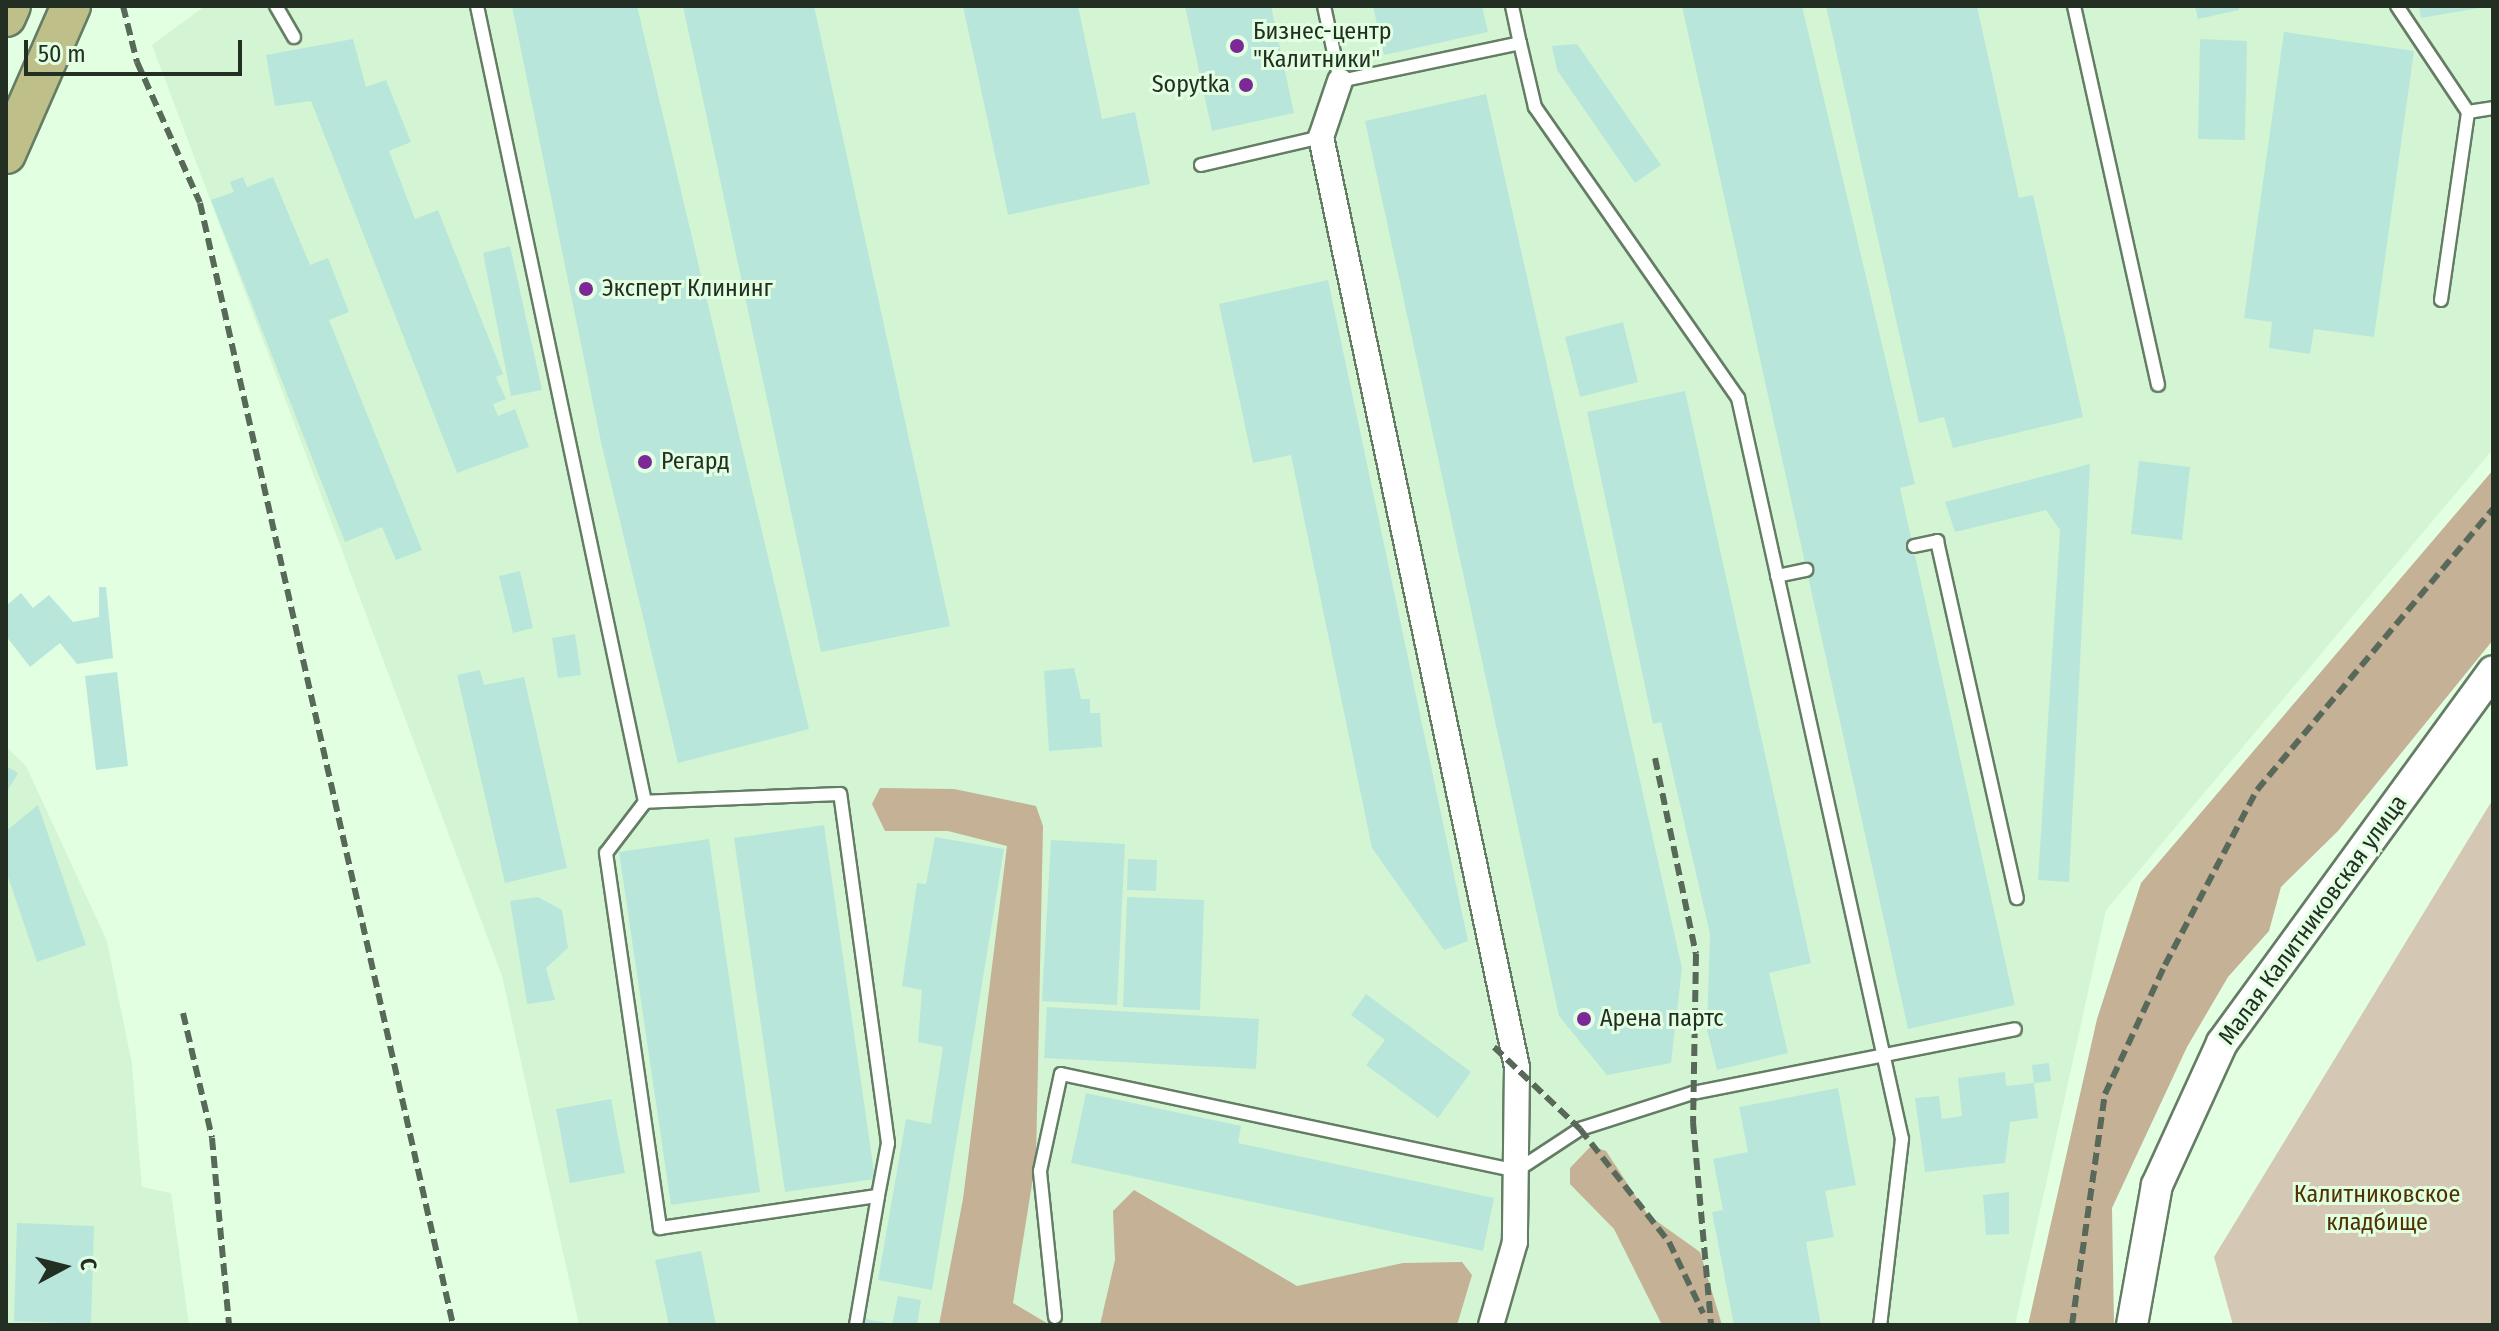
<!DOCTYPE html>
<html>
<head>
<meta charset="utf-8">
<style>
  body { margin:0 }
  #map { position:relative; width:2499px; height:1331px; overflow:hidden; background:#e2ffe2; font-family:"Fira Sans Condensed",sans-serif }
  div>[style] { position:absolute }
  .built>* { inset:0; background:#d3f5d3 }
  .green>* { inset:0; background:#d4c7b4 }
  .forest>* { inset:0; background:#c4b196 }
  .building>* { inset:0; background:#b9e6db }
  .roads { filter:drop-shadow(2px 0 #647d64) drop-shadow(-2px 0 #647d64) drop-shadow(0 2px #647d64) drop-shadow(0 -2px #647d64) }
  .service>* { height:12px; margin:-6px; padding:0 6px; transform-origin:6px; border-radius:6px; background:#fff }
  .minor>* { height:24px; margin:-12px; padding:0 12px; transform-origin:12px; border-radius:12px; background:#fff }
  .tertiary>* { height:30px; margin:-15px; padding:0 15px; transform-origin:15px; border-radius:15px; background:#fff }
  .primary>* { height:38px; margin:-19px; padding:0 19px; transform-origin:19px; border-radius:19px; background:#bfc089 }
  .rail>* { height:6px; margin-top:-3px; transform-origin:0; background:repeating-linear-gradient(90deg,#596959 0 12px,transparent 0 18px) }
  .dots>* { width:22px; height:22px; translate:-50% -50%; box-sizing:border-box; border:4px solid #e2ffe2; border-radius:50% }
  span { translate:-50% -50%; white-space:nowrap; text-align:center; line-height:1.15; -webkit-text-stroke:6px #e2ffe2; paint-order:stroke }
  .poi-label { font-size:24px; color:#242f24 }
  .left { translate:0 -50%; text-align:left }
  .right { translate:-100% -50%; text-align:right }
  .street-label { font-size:24px; color:#242f24 }
  .park-label { font-size:24px; color:#4e3200 }
  .frame { position:absolute; inset:0; border:8px solid #242f24; pointer-events:none }
  .north { position:absolute; left:24px; top:1227px; width:80px; height:80px; -webkit-text-stroke:6px #e2ffe2; paint-order:stroke; rotate:83deg; font-size:22px; font-weight:700; line-height:32px; text-align:center; color:#242f24 }
  .north::after { content:''; display:block; margin:auto; width:28px; height:36px; background:#242f24; clip-path:polygon(50% 0,100% 100%,50% 72%,0 100%) }
  .scale { position:absolute; left:24px; top:40px; width:218px; height:36px; box-sizing:border-box; border:4px solid #242f24; border-top:0; padding-left:10px; font-size:24px; line-height:28px; white-space:nowrap; color:#242f24; -webkit-text-stroke:6px #e2ffe2; paint-order:stroke }
</style>
</head>
<body>
<div id="map">
  <div class="built">
    <div style="clip-path:polygon(205px 6px,2493px 6px,2493px 449px,2106px 910px,2015px 1325px,579px 1325px,502px 976px,152px 45px)"></div>
    <div style="clip-path:polygon(6px 747px,26px 766px,107px 941px,132px 1064px,142px 1187px,171px 1193px,189px 1325px,6px 1325px)"></div>
  </div>
  <div class="green">
    <div style="clip-path:polygon(2493px 799px,2493px 1325px,2233px 1325px,2214px 1257px)"></div>
  </div>
  <div class="forest">
    <div style="clip-path:polygon(2493px 470px,2493px 640px,2338px 831px,2281px 887px,2269px 931px,2228px 977px,2187px 1047px,2112px 1208px,2114px 1325px,2028px 1325px,2097px 1019px,2141px 883px)"></div>
    <div style="clip-path:polygon(880px 788px,954px 789px,1036px 806px,1043px 826px,1036px 1159px,1013px 1303px,1050px 1325px,939px 1325px,963px 1199px,1007px 846px,948px 831px,885px 831px,872px 804px)"></div>
    <div style="clip-path:polygon(1591px 1146px,1606px 1151px,1648px 1215px,1700px 1252px,1722px 1325px,1662px 1325px,1614px 1229px,1570px 1184px,1570px 1168px)"></div>
    <div style="clip-path:polygon(1134px 1190px,1297px 1286px,1403px 1263px,1462px 1262px,1472px 1275px,1457px 1325px,1100px 1325px,1115px 1260px,1113px 1211px)"></div>
  </div>
  <div class="building">
    <div style="clip-path:polygon(512px 6px,637px 6px,809px 729px,678px 763px,601px 442px)"></div>
    <div style="clip-path:polygon(683px 6px,814px 6px,950px 626px,821px 652px)"></div>
    <div style="clip-path:polygon(963px 6px,1078px 6px,1102px 119px,1135px 112px,1150px 184px,1008px 215px)"></div>
    <div style="clip-path:polygon(1185px 6px,1271px 6px,1294px 113px,1212px 131px)"></div>
    <div style="clip-path:polygon(1373px 6px,1482px 6px,1488px 32px,1384px 55px)"></div>
    <div style="clip-path:polygon(1682px 6px,1802px 6px,1915px 484px,1900px 488px,2015px 1005px,1908px 1029px)"></div>
    <div style="clip-path:polygon(1826px 6px,1977px 6px,2019px 198px,2033px 195px,2083px 417px,1953px 448px,1944px 417px,1919px 423px)"></div>
    <div style="clip-path:polygon(2195px 6px,2238px 6px,2239px 10px,2198px 19px)"></div>
    <div style="clip-path:polygon(2419px 6px,2479px 6px,2479px 8px,2421px 18px)"></div>
    <div style="clip-path:polygon(2284px 32px,2414px 51px,2374px 337px,2314px 329px,2310px 354px,2269px 348px,2272px 322px,2244px 318px)"></div>
    <div style="clip-path:polygon(353px 39px,366px 87px,386px 80px,411px 142px,389px 151px,415px 219px,438px 210px,503px 374px,496px 377px,506px 399px,493px 404px,498px 416px,515px 409px,529px 447px,457px 473px,311px 101px,275px 106px,266px 55px)"></div>
    <div style="clip-path:polygon(2200px 39px,2247px 41px,2245px 140px,2198px 139px)"></div>
    <div style="clip-path:polygon(1577px 44px,1661px 165px,1635px 183px,1557px 70px,1552px 46px)"></div>
    <div style="clip-path:polygon(1486px 94px,1682px 968px,1671px 1063px,1607px 1075px,1559px 1016px,1365px 121px)"></div>
    <div style="clip-path:polygon(243px 177px,247px 187px,273px 177px,310px 265px,328px 258px,349px 312px,329px 320px,422px 550px,396px 560px,382px 527px,345px 542px,211px 200px,234px 192px,230px 182px)"></div>
    <div style="clip-path:polygon(510px 246px,542px 390px,511px 396px,483px 253px)"></div>
    <div style="clip-path:polygon(1328px 280px,1468px 941px,1444px 950px,1372px 848px,1291px 455px,1253px 463px,1219px 304px)"></div>
    <div style="clip-path:polygon(1623px 322px,1638px 382px,1580px 397px,1565px 337px)"></div>
    <div style="clip-path:polygon(1685px 391px,1811px 963px,1769px 973px,1788px 1053px,1717px 1070px,1707px 1030px,1710px 934px,1661px 722px,1653px 724px,1587px 412px)"></div>
    <div style="clip-path:polygon(2139px 461px,2190px 467px,2182px 540px,2131px 534px)"></div>
    <div style="clip-path:polygon(2090px 464px,2069px 882px,2038px 880px,2060px 530px,2046px 510px,1955px 532px,1945px 502px)"></div>
    <div style="clip-path:polygon(520px 571px,533px 628px,513px 633px,499px 576px)"></div>
    <div style="clip-path:polygon(99px 587px,106px 587px,113px 658px,77px 664px,60px 643px,30px 667px,6px 636px,6px 606px,21px 593px,33px 608px,49px 595px,73px 622px,99px 617px)"></div>
    <div style="clip-path:polygon(575px 634px,581px 675px,558px 678px,552px 638px)"></div>
    <div style="clip-path:polygon(1074px 668px,1081px 699px,1090px 699px,1090px 713px,1100px 713px,1102px 747px,1049px 751px,1044px 671px)"></div>
    <div style="clip-path:polygon(480px 670px,484px 685px,524px 677px,567px 868px,505px 883px,457px 675px)"></div>
    <div style="clip-path:polygon(117px 672px,128px 766px,96px 770px,85px 676px)"></div>
    <div style="clip-path:polygon(6px 766px,18px 773px,6px 793px)"></div>
    <div style="clip-path:polygon(38px 805px,86px 945px,37px 962px,6px 871px,6px 831px)"></div>
    <div style="clip-path:polygon(824px 825px,875px 1179px,785px 1192px,734px 838px)"></div>
    <div style="clip-path:polygon(935px 837px,1004px 849px,932px 1290px,878px 1280px,906px 1119px,931px 1124px,943px 1047px,918px 1042px,922px 990px,902px 986px,917px 883px,926px 884px)"></div>
    <div style="clip-path:polygon(709px 839px,760px 1192px,671px 1205px,619px 852px)"></div>
    <div style="clip-path:polygon(1051px 840px,1125px 844px,1117px 1005px,1042px 1001px)"></div>
    <div style="clip-path:polygon(1128px 859px,1157px 860px,1156px 891px,1127px 890px)"></div>
    <div style="clip-path:polygon(538px 897px,562px 910px,568px 948px,546px 968px,555px 1000px,527px 1004px,510px 901px)"></div>
    <div style="clip-path:polygon(1127px 897px,1204px 900px,1200px 1010px,1123px 1007px)"></div>
    <div style="clip-path:polygon(1366px 994px,1471px 1072px,1438px 1118px,1366px 1065px,1385px 1040px,1351px 1015px)"></div>
    <div style="clip-path:polygon(1047px 1007px,1259px 1019px,1256px 1069px,1044px 1058px)"></div>
    <div style="clip-path:polygon(2049px 1063px,2051px 1081px,2034px 1083px,2032px 1065px)"></div>
    <div style="clip-path:polygon(2005px 1072px,2006px 1086px,2034px 1083px,2038px 1118px,2010px 1122px,2005px 1163px,1925px 1172px,1915px 1098px,1939px 1096px,1942px 1119px,1962px 1116px,1958px 1078px)"></div>
    <div style="clip-path:polygon(1838px 1088px,1856px 1185px,1825px 1191px,1834px 1237px,1806px 1242px,1821px 1325px,1734px 1325px,1712px 1212px,1723px 1210px,1713px 1159px,1748px 1152px,1739px 1107px)"></div>
    <div style="clip-path:polygon(1086px 1093px,1241px 1126px,1238px 1143px,1494px 1198px,1483px 1251px,1071px 1163px)"></div>
    <div style="clip-path:polygon(611px 1099px,625px 1173px,570px 1183px,556px 1109px)"></div>
    <div style="clip-path:polygon(2009px 1192px,2009px 1234px,1986px 1235px,1983px 1195px)"></div>
    <div style="clip-path:polygon(17px 1223px,94px 1226px,91px 1324px,14px 1321px)"></div>
    <div style="clip-path:polygon(701px 1251px,716px 1325px,669px 1325px,655px 1260px)"></div>
    <div style="clip-path:polygon(898px 1296px,921px 1300px,917px 1325px,892px 1325px)"></div>
    <div style="clip-path:polygon(865px 1319px,889px 1323px,889px 1325px,864px 1325px)"></div>
  </div>
  <div class="roads">
    <div class="service">
      <div style="left:276px;top:6px;width:36px;rotate:60deg"></div>
      <div style="left:477px;top:6px;width:814px;rotate:78.08deg"></div>
      <div style="left:645px;top:802px;width:64px;rotate:127.4deg"></div>
      <div style="left:606px;top:853px;width:379px;rotate:81.8deg"></div>
      <div style="left:660px;top:1228px;width:220px;rotate:-8.4deg"></div>
      <div style="left:878px;top:1196px;width:54px;rotate:-79.3deg"></div>
      <div style="left:888px;top:1143px;width:352px;rotate:-97.8deg"></div>
      <div style="left:840px;top:794px;width:195px;rotate:177.7deg"></div>
      <div style="left:1324px;top:6px;width:77px;rotate:78deg"></div>
      <div style="left:1340px;top:81px;width:184px;rotate:-11.9deg"></div>
      <div style="left:1520px;top:43px;width:66px;rotate:76.8deg"></div>
      <div style="left:1535px;top:107px;width:355px;rotate:55.1deg"></div>
      <div style="left:1738px;top:398px;width:759px;rotate:77.52deg"></div>
      <div style="left:1902px;top:1139px;width:187px;rotate:96.7deg"></div>
      <div style="left:1512px;top:6px;width:38px;rotate:78deg"></div>
      <div style="left:2074px;top:6px;width:388px;rotate:77.5deg"></div>
      <div style="left:2397px;top:6px;width:128px;rotate:56.2deg"></div>
      <div style="left:1201px;top:165px;width:123px;rotate:-13.1deg"></div>
      <div style="left:2441px;top:300px;width:190px;rotate:-81.8deg"></div>
      <div style="left:2468px;top:112px;width:25px;rotate:-9deg"></div>
      <div style="left:1914px;top:546px;width:24px;rotate:-12deg"></div>
      <div style="left:1937px;top:541px;width:366px;rotate:77.4deg"></div>
      <div style="left:1777px;top:576px;width:30px;rotate:-12deg"></div>
      <div style="left:1055px;top:1317px;width:147px;rotate:-95.9deg"></div>
      <div style="left:1040px;top:1171px;width:99px;rotate:-77.8deg"></div>
      <div style="left:1061px;top:1074px;width:465px;rotate:12deg"></div>
      <div style="left:1516px;top:1171px;width:77px;rotate:-33.3deg"></div>
      <div style="left:1580px;top:1129px;width:119px;rotate:-17.7deg"></div>
      <div style="left:1693px;top:1093px;width:328px;rotate:-11.2deg"></div>
      <div style="left:856px;top:1325px;width:131px;rotate:-80.3deg"></div>
    </div>
    <div class="minor">
      <div style="left:1340px;top:81px;width:59px;rotate:108.7deg"></div>
      <div style="left:1321px;top:137px;width:950px;rotate:78.1deg"></div>
      <div style="left:1517px;top:1067px;width:175px;rotate:90.7deg"></div>
      <div style="left:1515px;top:1242px;width:86px;rotate:106.1deg"></div>
    </div>
    <div class="tertiary">
      <div style="left:2132px;top:1325px;width:142px;rotate:-79.9deg"></div>
      <div style="left:2157px;top:1185px;width:156px;rotate:-65.4deg"></div>
      <div style="left:2222px;top:1043px;width:460px;rotate:-53.9deg"></div>
    </div>
    <div class="primary">
      <div style="left:6px;top:17px;width:12px;rotate:-66deg"></div>
      <div style="left:6px;top:154px;width:162px;rotate:-66.3deg"></div>
    </div>
  </div>
  <div class="rail">
    <div style="left:123px;top:6px;width:58px;rotate:76deg"></div>
    <div style="left:137px;top:62px;width:154px;rotate:65.9deg"></div>
    <div style="left:200px;top:203px;width:1150px;rotate:77.29deg"></div>
    <div style="left:1655px;top:758px;width:200px;rotate:78.2deg"></div>
    <div style="left:1696px;top:954px;width:168px;rotate:91deg"></div>
    <div style="left:1693px;top:1122px;width:204px;rotate:84.9deg"></div>
    <div style="left:183px;top:1013px;width:128px;rotate:76.9deg"></div>
    <div style="left:212px;top:1138px;width:188px;rotate:84.8deg"></div>
    <div style="left:1494px;top:1047px;width:119px;rotate:43.6deg"></div>
    <div style="left:1580px;top:1129px;width:144px;rotate:51.8deg"></div>
    <div style="left:1669px;top:1242px;width:79px;rotate:64.4deg"></div>
    <div style="left:2072px;top:1325px;width:233px;rotate:-81.9deg"></div>
    <div style="left:2105px;top:1094px;width:142px;rotate:-65.1deg"></div>
    <div style="left:2165px;top:965px;width:198px;rotate:-62.3deg"></div>
    <div style="left:2257px;top:790px;width:367px;rotate:-50deg"></div>
  </div>
  <div class="dots">
    <div style="left:1237px;top:46px;background:#7c2897"></div>
    <div style="left:1246px;top:85px;background:#7c2897"></div>
    <div style="left:586px;top:289px;background:#7c2897"></div>
    <div style="left:645px;top:462px;background:#7c2897"></div>
    <div style="left:1584px;top:1019px;background:#7c2897"></div>
  </div>
  <div class="poi-label">
    <span class="left" style="left:1253px;top:46px">Бизнес-центр<br>"Калитники"</span>
    <span class="right" style="left:1230px;top:85px">Sopytka</span>
    <span class="left" style="left:602px;top:289px">Эксперт Клининг</span>
    <span class="left" style="left:661px;top:462px">Регард</span>
    <span class="left" style="left:1600px;top:1019px">Арена партс</span>
  </div>
  <div class="street-label">
    <span style="left:2313px;top:920px;rotate:-54deg">Малая Калитниковская улица</span>
  </div>
  <div class="park-label">
    <span style="left:2377px;top:1209px">Калитниковское<br>кладбище</span>
  </div>
  <div class="frame"></div>
  <div class="north">С</div>
  <div class="scale">50 m</div>
</div>
</body>
</html>
